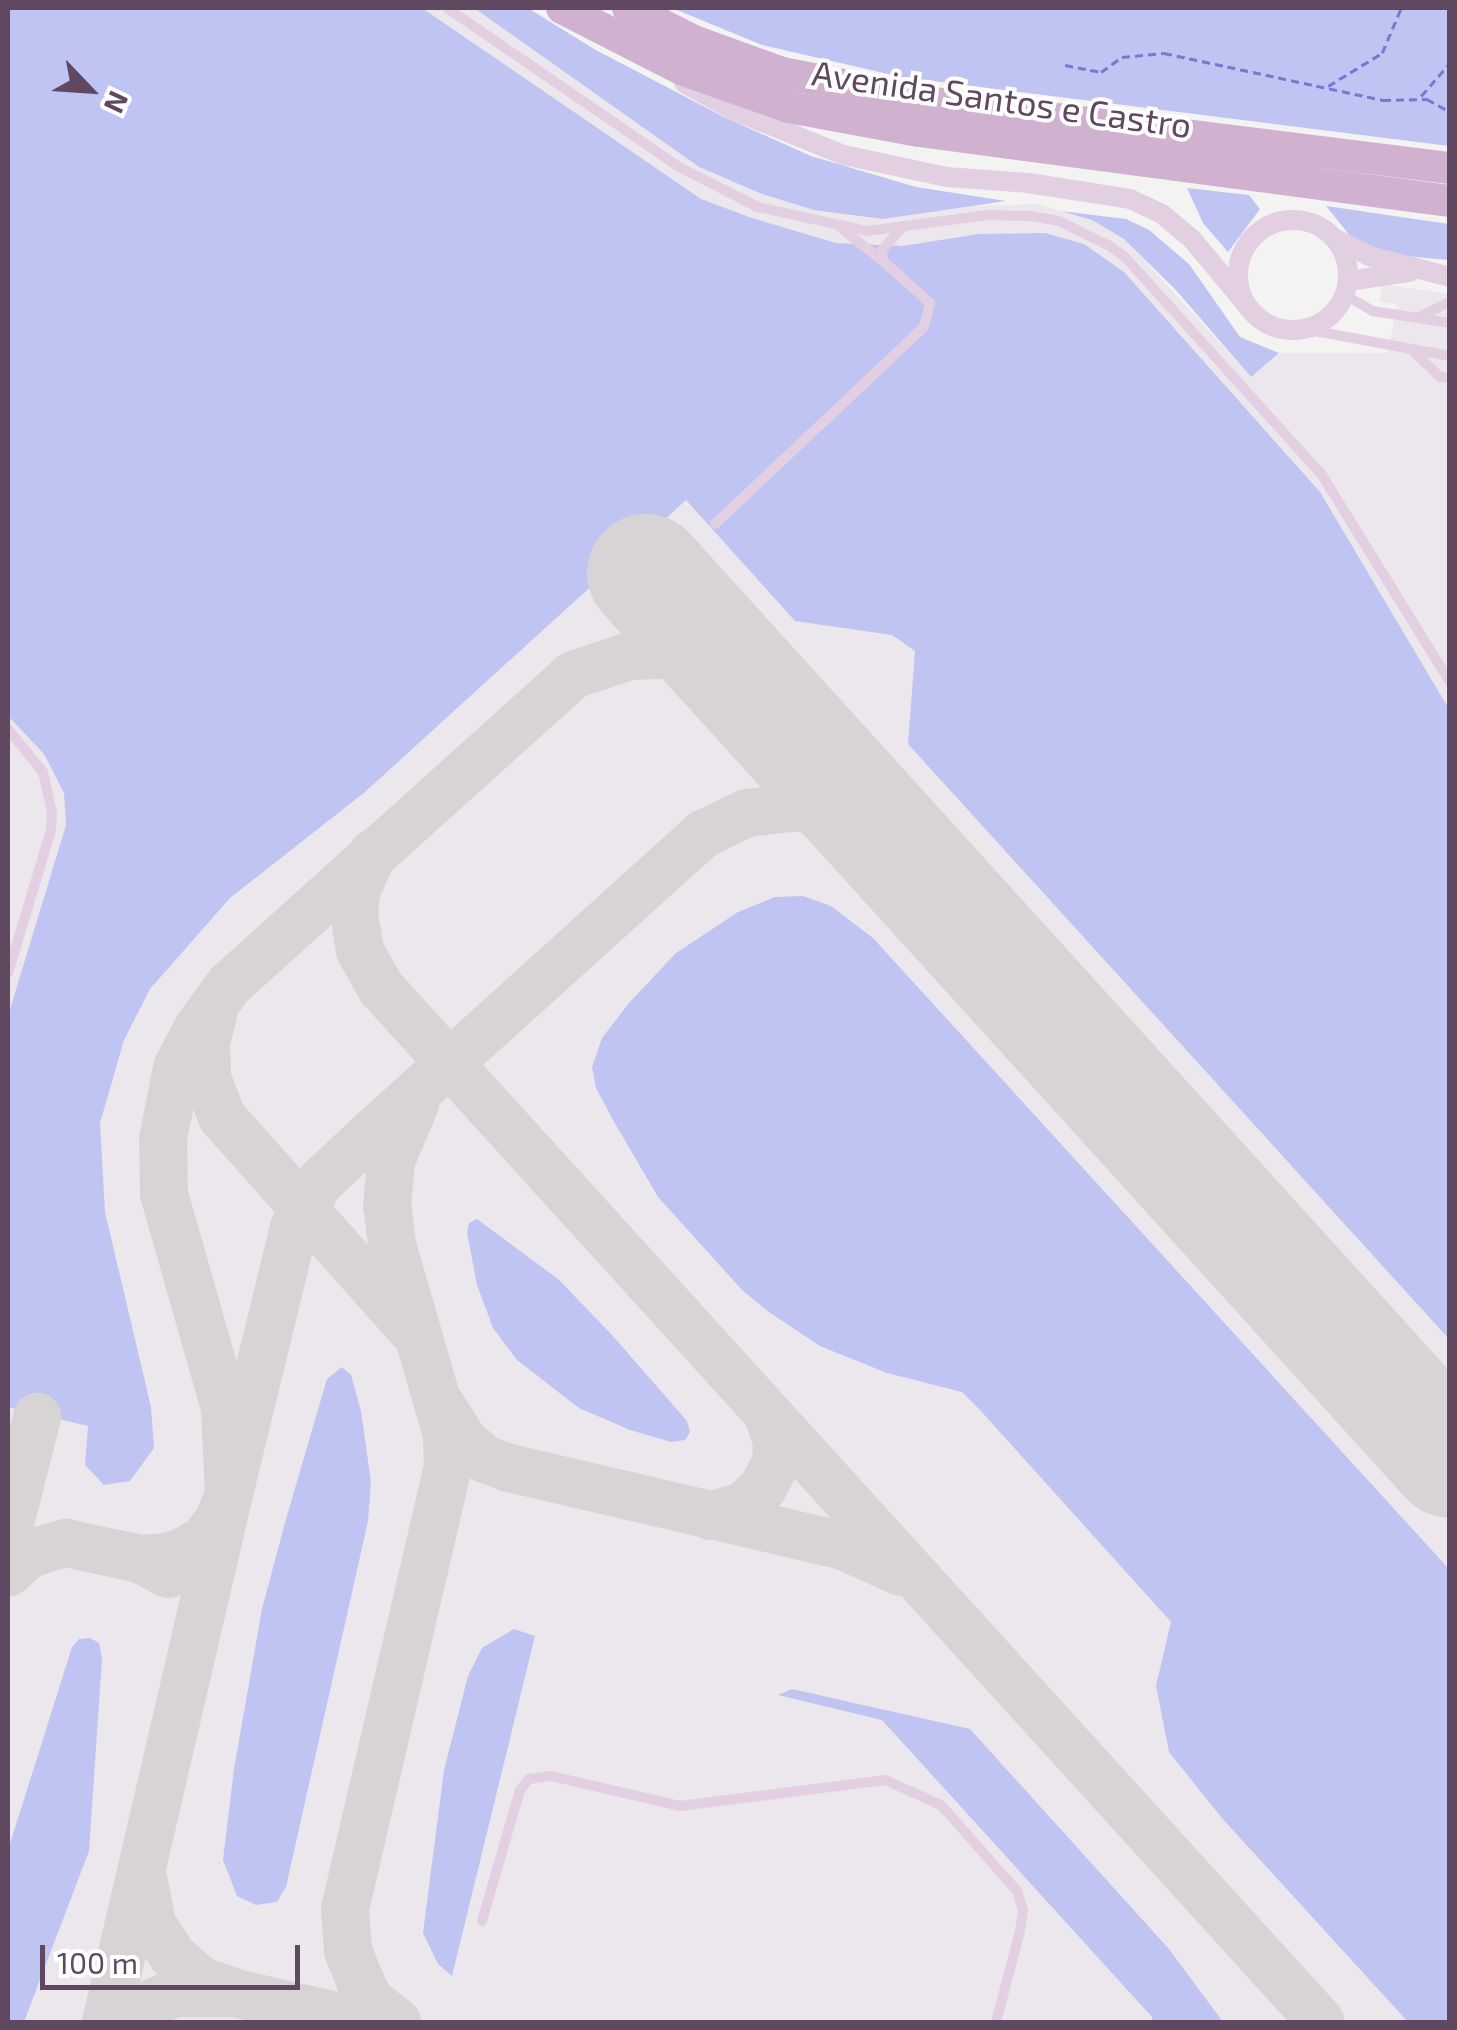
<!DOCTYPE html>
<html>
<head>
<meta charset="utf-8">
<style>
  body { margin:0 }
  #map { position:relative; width:1457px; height:2030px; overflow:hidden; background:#f3f4f2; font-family:"Exo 2",sans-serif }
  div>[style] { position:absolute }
  .airport>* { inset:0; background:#ece7ec }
  .green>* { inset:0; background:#c0c4f2 }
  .taxiway>* { height:48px; margin:-24px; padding:0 24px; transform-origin:24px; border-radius:24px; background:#d8d4d6 }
  .runway>* { height:118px; margin:-59px; padding:0 59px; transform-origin:59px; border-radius:59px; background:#d8d4d6 }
  .path>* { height:2.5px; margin-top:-1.25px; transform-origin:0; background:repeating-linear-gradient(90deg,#7a77d1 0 8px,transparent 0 13px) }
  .service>* { height:10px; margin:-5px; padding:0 5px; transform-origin:5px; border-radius:5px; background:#e2d0e2 }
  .minor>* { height:20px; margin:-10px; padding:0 10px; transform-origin:10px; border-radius:10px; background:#e2d0e2 }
  .minor>.ring { margin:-10px; padding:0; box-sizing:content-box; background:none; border:20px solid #e2d0e2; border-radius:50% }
  .primary>* { height:32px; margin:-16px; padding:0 16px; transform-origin:16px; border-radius:16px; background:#d1b1d0 }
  span { translate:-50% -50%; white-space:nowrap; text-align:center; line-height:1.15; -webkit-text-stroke:8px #fff; paint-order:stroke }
  .street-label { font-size:35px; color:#604960 }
  .frame { position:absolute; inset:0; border:10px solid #604960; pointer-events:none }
  .north { position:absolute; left:40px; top:40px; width:100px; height:100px; -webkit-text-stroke:8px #fff; paint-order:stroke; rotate:115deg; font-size:28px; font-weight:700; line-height:40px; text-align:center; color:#604960 }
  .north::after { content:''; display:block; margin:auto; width:35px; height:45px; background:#604960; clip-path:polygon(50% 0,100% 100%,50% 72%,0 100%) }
  .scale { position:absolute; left:40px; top:1945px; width:260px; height:45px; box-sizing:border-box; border:5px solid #604960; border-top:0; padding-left:12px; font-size:30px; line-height:35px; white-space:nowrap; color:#604960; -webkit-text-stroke:8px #fff; paint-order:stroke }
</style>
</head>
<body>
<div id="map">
  <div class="airport">
    <div style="clip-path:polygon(8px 8px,474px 8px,699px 167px,762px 194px,814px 210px,1036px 204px,1093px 219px,1128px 242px,1251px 377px,1279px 353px,1388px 353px,1397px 304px,1379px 302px,1382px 284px,1449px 294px,1449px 2022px,8px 2022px)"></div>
  </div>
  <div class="green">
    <div style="clip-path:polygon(8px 8px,422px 8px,701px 199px,749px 217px,836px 243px,902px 246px,979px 234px,1045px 233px,1084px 244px,1124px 272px,1320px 492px,1449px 709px,1449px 1339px,908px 744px,915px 651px,892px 635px,795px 621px,686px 500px,365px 792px,230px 898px,150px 989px,124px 1040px,100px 1123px,105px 1212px,151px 1407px,154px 1448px,130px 1481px,104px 1485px,85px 1465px,88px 1426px,8px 1407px,8px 1016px,66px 825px,64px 793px,44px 754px,8px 716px)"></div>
    <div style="clip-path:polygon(474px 8px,528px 8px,594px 49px,724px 117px,811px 156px,916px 187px,1006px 201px,883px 219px,814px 210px,762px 194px,699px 167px)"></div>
    <div style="clip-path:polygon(672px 8px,1449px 8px,1449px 146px,901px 77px,762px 45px)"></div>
    <div style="clip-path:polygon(1187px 188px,1249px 195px,1260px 209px,1228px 252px,1203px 223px)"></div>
    <div style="clip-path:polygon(1326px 206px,1449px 224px,1449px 260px,1393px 255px,1351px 237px)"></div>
    <div style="clip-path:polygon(1061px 211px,1126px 219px,1149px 230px,1189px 264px,1240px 337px,1279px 353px,1251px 377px,1175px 289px,1124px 239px,1092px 220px)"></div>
    <div style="clip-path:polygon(803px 896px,831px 906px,873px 938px,1449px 1569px,1449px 2022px,1408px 2022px,1221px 1817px,1169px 1752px,1156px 1686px,1171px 1622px,980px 1410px,962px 1392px,887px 1373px,820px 1346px,769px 1312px,743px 1291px,658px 1197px,613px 1120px,596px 1088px,592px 1067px,602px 1038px,629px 1003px,676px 953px,738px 912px,775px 897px)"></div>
    <div style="clip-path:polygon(477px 1219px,558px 1279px,612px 1335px,687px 1421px,690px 1432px,685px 1440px,671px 1442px,630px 1430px,579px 1408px,517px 1360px,493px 1328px,477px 1285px,467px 1233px,469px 1223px)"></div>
    <div style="clip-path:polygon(342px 1367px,351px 1375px,361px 1411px,371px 1482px,368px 1521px,286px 1887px,277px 1902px,256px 1905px,237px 1896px,223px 1860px,234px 1769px,262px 1609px,286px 1519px,327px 1379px)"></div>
    <div style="clip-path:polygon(514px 1629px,535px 1636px,452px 1976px,438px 1964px,423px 1933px,444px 1770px,468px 1676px,482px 1648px)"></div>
    <div style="clip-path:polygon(90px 1638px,99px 1643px,102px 1659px,89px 1851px,24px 2022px,8px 2022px,8px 1850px,72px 1647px,79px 1639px)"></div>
    <div style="clip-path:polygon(792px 1689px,970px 1729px,1169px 1949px,1223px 2022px,1152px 2022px,1152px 2017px,882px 1720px,778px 1695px)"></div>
  </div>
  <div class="taxiway">
    <div style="left:373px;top:853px;width:43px;rotate:113.6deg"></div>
    <div style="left:356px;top:892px;width:21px;rotate:95deg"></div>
    <div style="left:354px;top:913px;width:38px;rotate:81deg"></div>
    <div style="left:360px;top:951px;width:43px;rotate:60.4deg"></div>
    <div style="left:381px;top:988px;width:1397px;rotate:47.73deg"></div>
    <div style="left:213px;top:1016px;width:28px;rotate:105deg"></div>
    <div style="left:206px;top:1043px;width:35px;rotate:88deg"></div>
    <div style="left:207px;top:1078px;width:42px;rotate:69deg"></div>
    <div style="left:222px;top:1117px;width:283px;rotate:48.3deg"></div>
    <div style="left:441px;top:1405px;width:41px;rotate:57.8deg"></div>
    <div style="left:463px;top:1440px;width:29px;rotate:41deg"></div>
    <div style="left:485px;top:1459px;width:26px;rotate:21deg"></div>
    <div style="left:509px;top:1468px;width:341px;rotate:13.1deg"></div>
    <div style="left:841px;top:1545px;width:66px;rotate:24.2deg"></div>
    <div style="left:710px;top:1516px;width:34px;rotate:-17deg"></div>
    <div style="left:743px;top:1506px;width:27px;rotate:-42deg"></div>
    <div style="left:763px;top:1488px;width:29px;rotate:-63deg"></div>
    <div style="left:776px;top:1462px;width:20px;rotate:-87deg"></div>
    <div style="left:777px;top:1442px;width:28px;rotate:-108deg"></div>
    <div style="left:8px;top:1532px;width:119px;rotate:-75.8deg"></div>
    <div style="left:140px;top:1559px;width:29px;rotate:-4deg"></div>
    <div style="left:169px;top:1557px;width:18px;rotate:-22deg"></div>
    <div style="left:186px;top:1550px;width:22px;rotate:-30deg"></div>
    <div style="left:205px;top:1539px;width:24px;rotate:-55deg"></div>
    <div style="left:219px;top:1519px;width:27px;rotate:-68deg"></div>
    <div style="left:229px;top:1494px;width:274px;rotate:-76.3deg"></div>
    <div style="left:294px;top:1228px;width:51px;rotate:-60.9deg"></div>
    <div style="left:319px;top:1183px;width:70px;rotate:-43.3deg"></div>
    <div style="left:370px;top:1135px;width:449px;rotate:-42.1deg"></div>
    <div style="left:703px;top:834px;width:49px;rotate:-25.5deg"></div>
    <div style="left:747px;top:813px;width:50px;rotate:-6.8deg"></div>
    <div style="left:797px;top:807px;width:57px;rotate:14.3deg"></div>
    <div style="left:852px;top:821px;width:61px;rotate:33.7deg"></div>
    <div style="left:8px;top:1573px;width:28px;rotate:-42deg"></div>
    <div style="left:29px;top:1554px;width:39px;rotate:-17deg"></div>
    <div style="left:66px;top:1543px;width:76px;rotate:12.2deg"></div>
    <div style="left:140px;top:1559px;width:32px;rotate:28deg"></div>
    <div style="left:143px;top:1877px;width:48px;rotate:79.2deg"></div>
    <div style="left:152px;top:1924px;width:37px;rotate:57deg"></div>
    <div style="left:172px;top:1955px;width:38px;rotate:42deg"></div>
    <div style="left:200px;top:1980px;width:41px;rotate:19.7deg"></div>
    <div style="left:239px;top:1994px;width:127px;rotate:12.7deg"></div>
    <div style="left:106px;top:2022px;width:542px;rotate:-76.89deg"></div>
    <div style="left:229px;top:1494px;width:86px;rotate:-92.7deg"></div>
    <div style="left:225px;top:1408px;width:223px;rotate:-105.9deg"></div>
    <div style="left:164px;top:1194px;width:55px;rotate:-91deg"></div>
    <div style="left:163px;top:1139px;width:72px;rotate:-78.8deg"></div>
    <div style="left:177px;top:1068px;width:44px;rotate:-62.9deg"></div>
    <div style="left:197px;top:1029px;width:54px;rotate:-54deg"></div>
    <div style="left:229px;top:985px;width:463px;rotate:-42deg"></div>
    <div style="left:573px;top:675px;width:60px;rotate:-18.4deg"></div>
    <div style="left:630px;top:656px;width:36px;rotate:-2deg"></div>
    <div style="left:666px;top:655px;width:55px;rotate:16.8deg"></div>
    <div style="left:719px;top:671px;width:39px;rotate:32deg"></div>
    <div style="left:125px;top:2022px;width:30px;rotate:-37deg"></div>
    <div style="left:149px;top:2004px;width:28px;rotate:-23deg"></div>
    <div style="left:175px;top:1993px;width:56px"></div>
    <div style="left:397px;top:2022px;width:34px;rotate:-142deg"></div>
    <div style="left:370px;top:2001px;width:20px;rotate:-117deg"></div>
    <div style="left:361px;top:1983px;width:35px;rotate:-112deg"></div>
    <div style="left:348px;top:1950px;width:41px;rotate:-94.2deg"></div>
    <div style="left:345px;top:1909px;width:454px;rotate:-76.9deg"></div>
    <div style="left:448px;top:1467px;width:32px;rotate:-92deg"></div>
    <div style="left:447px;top:1435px;width:199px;rotate:-106.1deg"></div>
    <div style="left:392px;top:1244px;width:38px;rotate:-97deg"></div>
    <div style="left:387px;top:1206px;width:45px;rotate:-84.9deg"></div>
    <div style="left:391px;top:1161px;width:62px;rotate:-67.2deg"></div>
  </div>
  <div class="runway">
    <div style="left:646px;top:573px;width:1196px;rotate:47.78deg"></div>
  </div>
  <div class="path">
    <div style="left:1065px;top:65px;width:37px;rotate:11deg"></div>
    <div style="left:1101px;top:72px;width:26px;rotate:-36deg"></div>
    <div style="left:1122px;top:57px;width:42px;rotate:-5.4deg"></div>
    <div style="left:1164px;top:53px;width:224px;rotate:12.1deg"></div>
    <div style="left:1383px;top:100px;width:44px;rotate:-1.3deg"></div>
    <div style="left:1427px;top:99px;width:26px;rotate:29deg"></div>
    <div style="left:1328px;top:86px;width:63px;rotate:-31.4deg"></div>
    <div style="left:1382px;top:53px;width:49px;rotate:-67.1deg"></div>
    <div style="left:1421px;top:96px;width:44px;rotate:-48.7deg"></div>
  </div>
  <div class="service">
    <div style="left:447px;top:8px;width:281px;rotate:34.4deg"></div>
    <div style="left:679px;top:167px;width:89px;rotate:26.9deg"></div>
    <div style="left:758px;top:207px;width:112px;rotate:12.4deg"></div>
    <div style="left:867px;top:231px;width:122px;rotate:-7.5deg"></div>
    <div style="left:988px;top:215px;width:43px;rotate:1.3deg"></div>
    <div style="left:1031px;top:216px;width:28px;rotate:10deg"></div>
    <div style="left:1059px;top:221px;width:55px;rotate:26.1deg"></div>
    <div style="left:1108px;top:245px;width:21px;rotate:35deg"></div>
    <div style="left:1125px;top:257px;width:294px;rotate:47.9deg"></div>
    <div style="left:1322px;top:475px;width:243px;rotate:58.3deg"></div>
    <div style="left:841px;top:228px;width:53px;rotate:38.2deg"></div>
    <div style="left:1345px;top:295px;width:32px;rotate:30deg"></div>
    <div style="left:1373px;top:311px;width:78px;rotate:8.9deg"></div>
    <div style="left:1419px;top:317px;width:34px;rotate:-26deg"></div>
    <div style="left:1304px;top:329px;width:148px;rotate:10.5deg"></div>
    <div style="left:1413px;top:351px;width:37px;rotate:44deg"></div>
    <div style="left:1440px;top:377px;width:10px;rotate:6deg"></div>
    <div style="left:715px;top:524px;width:287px;rotate:-43.3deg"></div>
    <div style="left:924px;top:327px;width:25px;rotate:-76deg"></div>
    <div style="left:930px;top:303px;width:63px;rotate:-138.2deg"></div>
    <div style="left:883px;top:261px;width:11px;rotate:-95deg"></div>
    <div style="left:882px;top:250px;width:30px;rotate:-48deg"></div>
    <div style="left:8px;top:729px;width:55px;rotate:50.9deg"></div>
    <div style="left:43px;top:772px;width:42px;rotate:77.6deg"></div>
    <div style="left:52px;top:813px;width:17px;rotate:93deg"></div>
    <div style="left:51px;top:830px;width:149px;rotate:106.7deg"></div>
    <div style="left:482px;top:1921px;width:136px;rotate:-73.8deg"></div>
    <div style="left:520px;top:1790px;width:14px;rotate:-51deg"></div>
    <div style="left:529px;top:1779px;width:22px;rotate:-8deg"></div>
    <div style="left:551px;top:1776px;width:132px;rotate:13.1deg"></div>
    <div style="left:680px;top:1806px;width:207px;rotate:-7.2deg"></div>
    <div style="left:885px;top:1780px;width:61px;rotate:24.1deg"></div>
    <div style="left:941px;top:1805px;width:115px;rotate:48.5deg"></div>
    <div style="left:1017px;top:1891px;width:21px;rotate:73deg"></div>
    <div style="left:1023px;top:1911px;width:24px;rotate:99deg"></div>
    <div style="left:1019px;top:1935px;width:90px;rotate:104.8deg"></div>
  </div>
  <div class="minor">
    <div style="left:684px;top:83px;width:56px;rotate:28.9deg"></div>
    <div style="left:733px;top:110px;width:120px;rotate:22.1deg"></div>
    <div style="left:844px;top:155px;width:105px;rotate:12.1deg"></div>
    <div style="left:947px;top:177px;width:81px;rotate:4.2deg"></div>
    <div style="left:1028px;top:183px;width:103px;rotate:8.9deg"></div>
    <div style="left:1130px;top:199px;width:35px;rotate:25deg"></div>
    <div style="left:1162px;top:214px;width:38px;rotate:40deg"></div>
    <div style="left:1191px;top:238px;width:86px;rotate:50.2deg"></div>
    <div class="ring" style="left:1238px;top:220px;width:90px;height:90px"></div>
    <div style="left:1338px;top:240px;width:35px;rotate:27deg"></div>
    <div style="left:1369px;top:256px;width:84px;rotate:14.5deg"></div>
    <div style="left:1348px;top:281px;width:62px;rotate:-8.4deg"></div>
  </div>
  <div class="primary">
    <div style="left:562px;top:8px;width:136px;rotate:27.1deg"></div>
    <div style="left:683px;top:70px;width:112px;rotate:19.2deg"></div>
    <div style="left:789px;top:107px;width:132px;rotate:10.5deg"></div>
    <div style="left:919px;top:131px;width:536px;rotate:7.51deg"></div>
    <div style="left:628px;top:8px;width:74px;rotate:26.6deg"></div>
    <div style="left:694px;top:41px;width:94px;rotate:20deg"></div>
    <div style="left:782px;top:73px;width:167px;rotate:11deg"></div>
    <div style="left:946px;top:105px;width:508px;rotate:7.13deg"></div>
  </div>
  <div class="street-label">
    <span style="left:1002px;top:98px;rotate:8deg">Avenida Santos e Castro</span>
  </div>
  <div class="frame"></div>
  <div class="north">N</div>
  <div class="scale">100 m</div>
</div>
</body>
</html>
